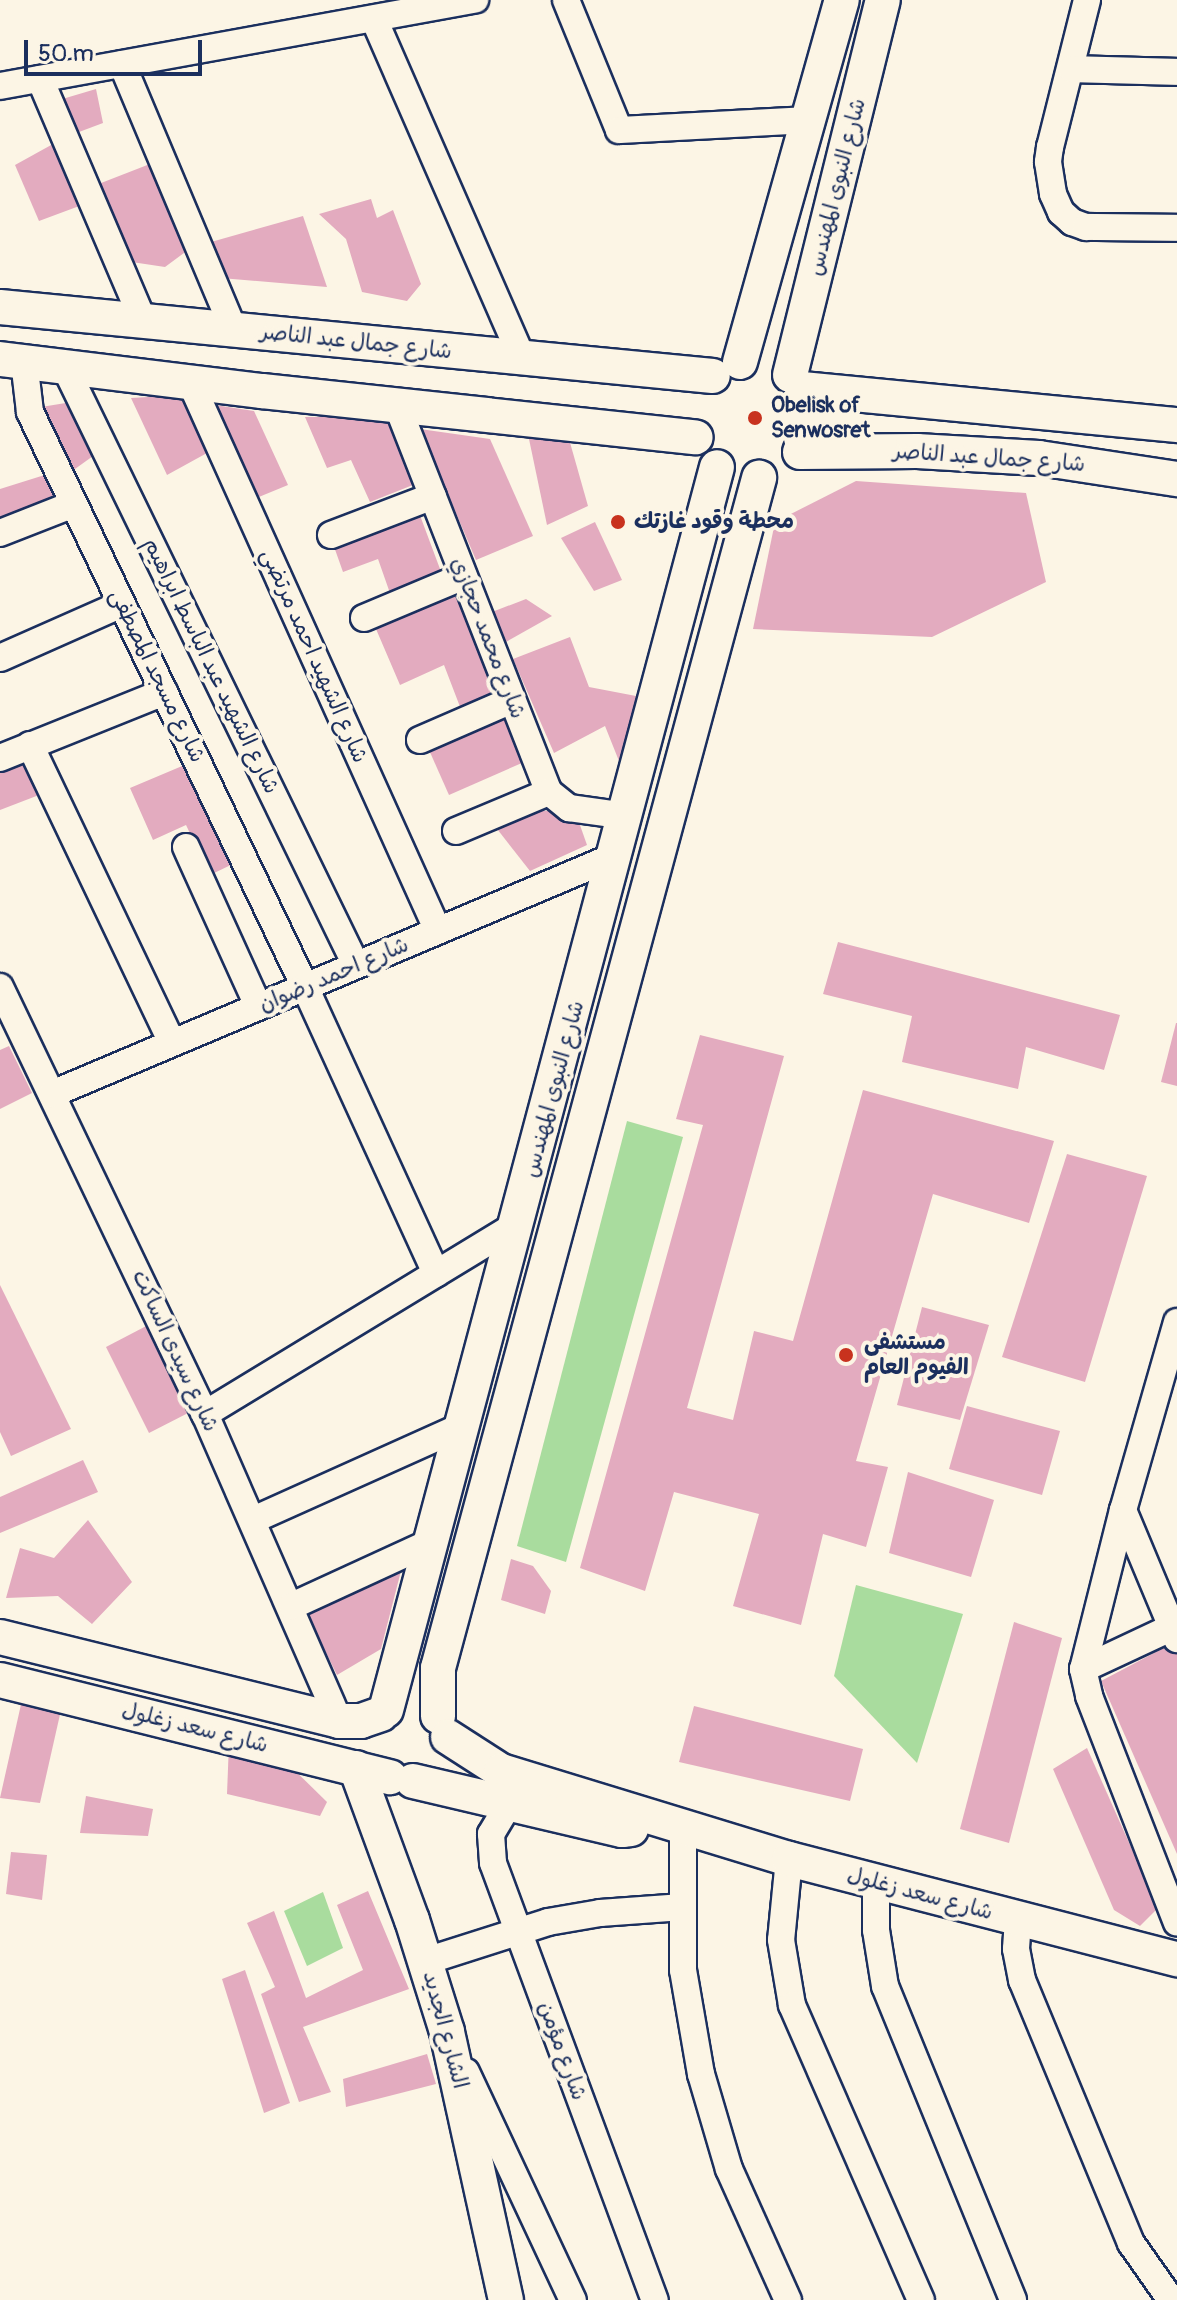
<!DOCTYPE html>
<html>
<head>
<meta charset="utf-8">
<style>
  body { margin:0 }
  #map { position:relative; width:1177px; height:2300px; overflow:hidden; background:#fcf5e5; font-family:Pangolin,"Playpen Sans Arabic",sans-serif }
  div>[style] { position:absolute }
  .green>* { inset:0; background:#a9dc9e }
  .building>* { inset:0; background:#e3abbf }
  .roads { filter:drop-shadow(2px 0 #1b2f5e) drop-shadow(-2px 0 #1b2f5e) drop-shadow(0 2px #1b2f5e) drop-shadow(0 -2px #1b2f5e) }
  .minor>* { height:26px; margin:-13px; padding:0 13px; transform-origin:13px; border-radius:13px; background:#fcf5e5 }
  .major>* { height:34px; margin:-17px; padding:0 17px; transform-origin:17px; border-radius:17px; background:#fcf5e5 }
  .dots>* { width:22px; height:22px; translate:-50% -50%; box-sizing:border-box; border:4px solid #fcf5e5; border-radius:50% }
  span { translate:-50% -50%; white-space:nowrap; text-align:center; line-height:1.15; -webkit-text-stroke:8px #fcf5e5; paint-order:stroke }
  .street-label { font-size:22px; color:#1b2f5e }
  .poi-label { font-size:22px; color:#1b2f5e; font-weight:700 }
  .left { translate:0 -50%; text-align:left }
  .scale { position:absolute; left:24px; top:40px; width:178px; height:36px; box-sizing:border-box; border:4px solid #1b2f5e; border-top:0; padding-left:10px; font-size:24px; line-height:28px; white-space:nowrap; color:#1b2f5e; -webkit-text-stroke:6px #fcf5e5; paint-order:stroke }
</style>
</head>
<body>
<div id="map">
  <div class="green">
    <div style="clip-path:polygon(627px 1121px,683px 1137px,566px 1562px,517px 1546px)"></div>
    <div style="clip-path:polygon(856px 1585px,963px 1614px,917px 1763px,834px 1676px)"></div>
    <div style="clip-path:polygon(323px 1892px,343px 1948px,307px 1966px,284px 1911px)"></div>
  </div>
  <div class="building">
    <div style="clip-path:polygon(96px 89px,103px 123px,71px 135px,59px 100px)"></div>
    <div style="clip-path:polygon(53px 144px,82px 205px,39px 221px,15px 165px)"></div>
    <div style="clip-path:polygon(155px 162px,188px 250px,165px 267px,125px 261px,96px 185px)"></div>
    <div style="clip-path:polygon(371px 199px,377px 218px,393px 210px,421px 284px,407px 301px,362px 292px,346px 239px,319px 214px)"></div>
    <div style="clip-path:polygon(303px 216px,327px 287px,221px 278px,204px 244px)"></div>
    <div style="clip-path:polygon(182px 395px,207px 453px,167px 475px,131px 398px)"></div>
    <div style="clip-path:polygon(78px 401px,100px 451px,68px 474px,35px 408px)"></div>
    <div style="clip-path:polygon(215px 405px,254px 411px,288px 485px,254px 499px)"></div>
    <div style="clip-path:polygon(305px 417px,391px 417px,418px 483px,370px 502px,351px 460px,327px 468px)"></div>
    <div style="clip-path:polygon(420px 429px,490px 439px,533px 536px,476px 560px)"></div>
    <div style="clip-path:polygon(529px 439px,569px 439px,588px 506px,547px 525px)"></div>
    <div style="clip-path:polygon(51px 473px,59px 498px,0 518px,0 489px)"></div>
    <div style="clip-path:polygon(856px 481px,1026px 493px,1046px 582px,932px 637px,753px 629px,775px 522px)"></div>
    <div style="clip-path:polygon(418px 510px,443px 577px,391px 596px,378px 559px,343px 572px,332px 541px)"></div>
    <div style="clip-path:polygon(595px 522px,622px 580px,594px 591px,561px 538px)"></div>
    <div style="clip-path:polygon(467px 593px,505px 692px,462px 712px,444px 665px,400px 685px,373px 622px)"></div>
    <div style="clip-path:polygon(526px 599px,552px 616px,506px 642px,492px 612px)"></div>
    <div style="clip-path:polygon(570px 637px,589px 687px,636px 696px,621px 766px,605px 726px,554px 753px,513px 659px)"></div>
    <div style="clip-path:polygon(509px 705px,531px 759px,449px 795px,425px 741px)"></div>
    <div style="clip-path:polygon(24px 757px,39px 795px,0 810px,0 767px)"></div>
    <div style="clip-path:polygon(194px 761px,237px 862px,210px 875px,186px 825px,153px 840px,130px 788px)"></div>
    <div style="clip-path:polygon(522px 811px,575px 811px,587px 845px,530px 871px,494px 825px)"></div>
    <div style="clip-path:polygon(838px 942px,1120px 1015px,1104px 1070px,1026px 1047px,1018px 1089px,902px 1062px,912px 1016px,823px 994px)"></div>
    <div style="clip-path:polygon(1176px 1023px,1177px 1023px,1177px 1086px,1161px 1082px)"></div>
    <div style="clip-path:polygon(700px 1035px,784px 1056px,687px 1408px,733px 1420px,754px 1331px,793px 1341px,863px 1090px,1054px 1141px,1029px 1223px,933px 1194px,856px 1461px,888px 1467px,866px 1547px,823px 1534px,801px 1625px,733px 1606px,759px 1514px,674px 1492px,645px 1591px,580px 1568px,703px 1125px,676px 1119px)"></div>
    <div style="clip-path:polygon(9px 1046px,32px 1093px,0 1109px,0 1050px)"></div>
    <div style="clip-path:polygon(1067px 1154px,1147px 1176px,1085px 1382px,1002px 1357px)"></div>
    <div style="clip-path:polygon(0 1285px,71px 1429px,11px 1456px,0 1432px)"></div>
    <div style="clip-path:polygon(922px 1307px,989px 1325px,960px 1420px,897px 1405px)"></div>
    <div style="clip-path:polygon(152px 1323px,192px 1411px,149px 1433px,106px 1347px)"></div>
    <div style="clip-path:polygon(967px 1406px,1060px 1431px,1042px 1495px,949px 1469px)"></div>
    <div style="clip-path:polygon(83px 1460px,98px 1492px,0 1533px,0 1497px)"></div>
    <div style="clip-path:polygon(908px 1472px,994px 1500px,971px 1577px,889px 1553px)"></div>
    <div style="clip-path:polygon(88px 1520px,132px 1582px,92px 1624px,58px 1596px,6px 1598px,20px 1548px,54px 1558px)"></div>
    <div style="clip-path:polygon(511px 1559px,533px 1566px,551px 1591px,545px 1614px,501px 1600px)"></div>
    <div style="clip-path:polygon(402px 1567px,381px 1649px,337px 1675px,306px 1612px)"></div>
    <div style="clip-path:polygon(1014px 1622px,1062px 1638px,1009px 1843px,960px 1829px)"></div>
    <div style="clip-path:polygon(1175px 1642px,1177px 1647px,1177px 1854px,1101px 1681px)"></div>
    <div style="clip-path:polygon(22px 1700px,61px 1710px,40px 1803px,0 1798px)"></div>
    <div style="clip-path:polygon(694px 1706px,863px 1749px,850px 1801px,679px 1762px)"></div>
    <div style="clip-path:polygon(229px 1743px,275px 1751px,327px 1802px,320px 1816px,227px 1794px)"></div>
    <div style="clip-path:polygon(1087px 1748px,1158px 1908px,1140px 1926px,1114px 1910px,1053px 1769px)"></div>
    <div style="clip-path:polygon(86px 1796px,153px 1809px,148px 1836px,80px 1833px)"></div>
    <div style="clip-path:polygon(11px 1852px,47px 1855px,42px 1900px,6px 1894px)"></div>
    <div style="clip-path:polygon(368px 1891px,409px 1989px,303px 2027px,331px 2092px,299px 2102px,261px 1994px,275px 1987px,247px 1923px,274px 1911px,306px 1998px,363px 1970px,337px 1905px)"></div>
    <div style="clip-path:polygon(245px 1970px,290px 2103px,264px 2113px,222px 1979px)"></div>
    <div style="clip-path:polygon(427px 2054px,436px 2084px,346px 2107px,343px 2079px)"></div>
  </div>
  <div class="roads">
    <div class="minor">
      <div style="left:566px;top:0;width:140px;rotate:67.8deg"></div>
      <div style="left:619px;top:130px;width:191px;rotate:-3deg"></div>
      <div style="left:1087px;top:0;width:152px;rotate:104.1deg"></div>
      <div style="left:1050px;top:147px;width:15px;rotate:98deg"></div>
      <div style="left:1048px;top:162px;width:32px;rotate:81deg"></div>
      <div style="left:1053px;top:194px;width:20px;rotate:66deg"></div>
      <div style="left:1061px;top:212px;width:15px;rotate:42deg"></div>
      <div style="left:1072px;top:222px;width:15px;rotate:20deg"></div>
      <div style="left:1086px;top:227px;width:91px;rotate:0.6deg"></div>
      <div style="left:374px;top:19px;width:370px;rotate:66.4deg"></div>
      <div style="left:122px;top:64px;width:289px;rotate:67.2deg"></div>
      <div style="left:1072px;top:69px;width:105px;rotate:1.6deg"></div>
      <div style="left:40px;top:79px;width:263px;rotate:66.9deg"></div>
      <div style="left:0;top:86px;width:483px;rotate:-10.3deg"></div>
      <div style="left:24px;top:361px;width:51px;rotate:83.3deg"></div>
      <div style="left:30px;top:412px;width:637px;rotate:64.44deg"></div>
      <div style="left:305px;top:987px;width:315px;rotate:65.4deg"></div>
      <div style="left:65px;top:367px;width:665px;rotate:64.05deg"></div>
      <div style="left:190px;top:381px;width:603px;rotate:65.73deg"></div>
      <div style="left:397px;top:405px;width:416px;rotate:68.6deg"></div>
      <div style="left:549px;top:792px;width:26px;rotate:39deg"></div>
      <div style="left:569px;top:808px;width:59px;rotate:7.9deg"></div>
      <div style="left:0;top:533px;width:79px;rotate:-21.4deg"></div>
      <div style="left:331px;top:535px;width:109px;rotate:-20.9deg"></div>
      <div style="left:364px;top:618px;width:108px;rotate:-22.8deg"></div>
      <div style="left:0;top:658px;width:133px;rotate:-23.9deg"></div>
      <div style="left:420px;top:740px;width:100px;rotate:-23.5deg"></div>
      <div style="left:30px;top:745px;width:330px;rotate:64.5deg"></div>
      <div style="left:0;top:758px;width:177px;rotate:-21.9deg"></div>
      <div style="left:456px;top:831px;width:101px;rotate:-22.8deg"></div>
      <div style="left:186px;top:847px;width:175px;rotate:65.6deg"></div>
      <div style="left:0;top:987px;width:474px;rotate:64.4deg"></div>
      <div style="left:205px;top:1414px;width:335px;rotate:66.4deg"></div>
      <div style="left:52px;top:1094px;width:611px;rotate:-22.92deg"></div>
      <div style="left:1177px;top:1322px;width:196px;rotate:106deg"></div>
      <div style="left:1123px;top:1510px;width:164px;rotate:104.1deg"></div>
      <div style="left:1083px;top:1669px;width:28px;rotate:77deg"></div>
      <div style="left:1089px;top:1696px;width:243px;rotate:68.8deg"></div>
      <div style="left:205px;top:1414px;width:366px;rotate:-31.3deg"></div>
      <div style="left:1123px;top:1510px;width:140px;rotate:67.3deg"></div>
      <div style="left:253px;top:1520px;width:231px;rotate:-24.2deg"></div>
      <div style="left:292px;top:1606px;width:155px;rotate:-24.7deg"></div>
      <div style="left:1083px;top:1669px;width:104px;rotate:-25.1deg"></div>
      <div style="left:509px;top:1804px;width:35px;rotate:121deg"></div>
      <div style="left:491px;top:1834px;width:29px;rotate:86deg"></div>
      <div style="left:493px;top:1863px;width:466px;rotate:69.7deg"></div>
      <div style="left:683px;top:1826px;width:144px;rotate:90deg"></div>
      <div style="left:683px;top:1970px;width:106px;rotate:80.2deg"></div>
      <div style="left:701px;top:2074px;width:99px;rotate:73.6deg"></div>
      <div style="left:729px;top:2169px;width:144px;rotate:65.8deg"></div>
      <div style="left:789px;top:1859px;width:81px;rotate:95.6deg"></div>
      <div style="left:781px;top:1940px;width:66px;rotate:80.4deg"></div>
      <div style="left:792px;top:2005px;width:322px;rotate:66.4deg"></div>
      <div style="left:876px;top:1882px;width:48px;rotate:90deg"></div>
      <div style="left:876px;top:1930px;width:57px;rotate:80.9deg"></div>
      <div style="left:885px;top:1986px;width:339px;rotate:67.8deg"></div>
      <div style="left:1018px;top:1920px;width:29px;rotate:94deg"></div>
      <div style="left:1016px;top:1949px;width:32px;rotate:79deg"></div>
      <div style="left:1022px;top:1980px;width:285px;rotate:67.5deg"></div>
      <div style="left:1131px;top:2243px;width:70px;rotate:54.9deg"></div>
      <div style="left:426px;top:1961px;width:128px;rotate:-17.7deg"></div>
      <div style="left:548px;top:1922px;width:53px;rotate:-9.8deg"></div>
      <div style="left:600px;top:1913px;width:83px;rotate:-4.1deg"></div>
      <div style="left:466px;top:2072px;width:252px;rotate:64.9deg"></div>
    </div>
    <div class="major">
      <div style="left:0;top:307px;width:716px;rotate:5.53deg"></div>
      <div style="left:0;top:359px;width:264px;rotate:7deg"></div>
      <div style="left:262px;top:391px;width:436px;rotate:6.1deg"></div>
      <div style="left:740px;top:362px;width:376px;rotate:-74.3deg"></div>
      <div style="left:790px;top:375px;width:386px;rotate:-76.1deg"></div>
      <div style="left:802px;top:389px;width:377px;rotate:5.5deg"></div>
      <div style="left:800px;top:452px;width:117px;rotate:-0.5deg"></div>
      <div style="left:917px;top:451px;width:122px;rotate:3.3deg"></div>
      <div style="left:1039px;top:458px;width:140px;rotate:8.7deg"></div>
      <div style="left:0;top:1637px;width:349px;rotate:13.9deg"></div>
      <div style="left:339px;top:1721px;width:22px"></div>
      <div style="left:361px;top:1721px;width:21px;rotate:-19deg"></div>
      <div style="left:0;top:1680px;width:402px;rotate:14deg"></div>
      <div style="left:386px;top:1710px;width:1286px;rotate:-75.09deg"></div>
      <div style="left:438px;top:1716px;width:48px;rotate:-90deg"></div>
      <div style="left:438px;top:1668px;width:1233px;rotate:-74.9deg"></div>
      <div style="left:448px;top:1737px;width:63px;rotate:32.7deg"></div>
      <div style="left:501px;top:1771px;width:301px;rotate:17deg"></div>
      <div style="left:789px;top:1859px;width:401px;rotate:14.5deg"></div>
      <div style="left:356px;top:1768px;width:162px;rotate:69.8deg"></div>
      <div style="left:412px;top:1920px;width:117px;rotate:72.6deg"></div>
      <div style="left:447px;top:2032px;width:274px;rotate:77.6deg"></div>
      <div style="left:413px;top:1781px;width:215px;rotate:13.2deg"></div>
      <div style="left:622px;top:1830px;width:9px;rotate:-6deg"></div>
    </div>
  </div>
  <div class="dots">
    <div style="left:755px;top:418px;background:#c8321e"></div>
    <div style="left:618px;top:522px;background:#c8321e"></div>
    <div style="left:846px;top:1355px;background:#c8321e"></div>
  </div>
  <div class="street-label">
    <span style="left:837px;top:187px;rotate:-76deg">شارع النبوى المهندس</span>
    <span style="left:356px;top:342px;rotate:6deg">شارع جمال عبد الناصر</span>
    <span style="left:989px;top:458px;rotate:4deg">شارع جمال عبد الناصر</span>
    <span style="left:488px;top:638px;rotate:69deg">شارع محمد حجازي</span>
    <span style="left:314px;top:656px;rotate:66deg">شارع الشهيد احمد مرتضي</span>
    <span style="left:211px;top:666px;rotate:64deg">شارع الشهيد عبد الباسط ابراهيم</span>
    <span style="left:157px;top:676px;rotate:64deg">شارع مسجد المصطفى</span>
    <span style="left:334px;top:975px;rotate:-23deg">شارع احمد رضوان</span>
    <span style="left:554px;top:1089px;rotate:-75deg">شارع النبوى المهندس</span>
    <span style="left:175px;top:1351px;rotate:65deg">شارع سيدى الساكت</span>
    <span style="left:195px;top:1728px;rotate:14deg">شارع سعد زغلول</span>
    <span style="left:920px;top:1894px;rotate:15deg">شارع سعد زغلول</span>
    <span style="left:445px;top:2030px;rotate:75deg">الشارع الجديد</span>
    <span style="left:562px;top:2051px;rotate:70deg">شارع مؤمن</span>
  </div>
  <div class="poi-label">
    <span class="left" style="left:771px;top:418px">Obelisk of<br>Senwosret</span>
    <span class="left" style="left:634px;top:522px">محطة وقود غازتك</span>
    <span class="left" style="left:864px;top:1355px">مستشفى<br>الفيوم العام</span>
  </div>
  <div class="scale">50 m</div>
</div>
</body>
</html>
